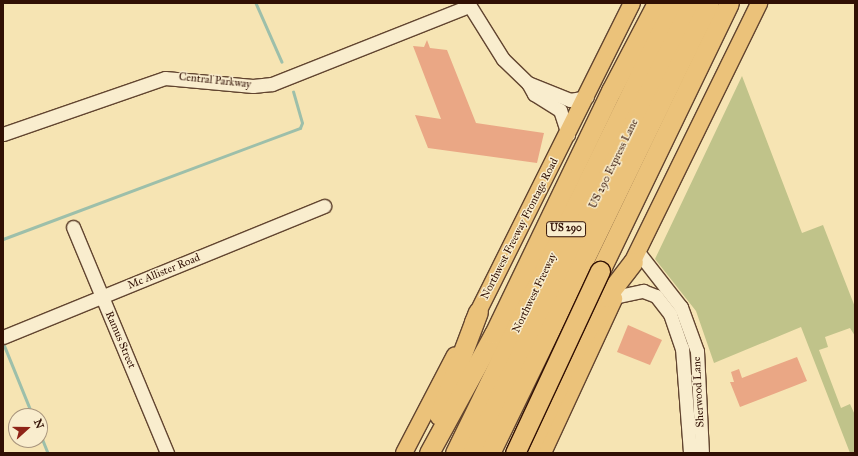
<!DOCTYPE html>
<html>
<head>
<meta charset="utf-8">
<style>
  body { margin:0 }
  #map { position:relative; width:858px; height:456px; overflow:hidden; background:#f6e4b3; font-family:"IM FELL Great Primer",serif }
  div>[style] { position:absolute }
  .green>* { inset:0; background:#c0c38a }
  .stream>* { height:2.5px; margin:-1.25px; padding:0 1.25px; transform-origin:1.25px; border-radius:1.25px; background:#9dbfaa }
  .building>* { inset:0; background:#eaa785 }
  .roads { filter:drop-shadow(1px 0 #624530) drop-shadow(-1px 0 #624530) drop-shadow(0 1px #624530) drop-shadow(0 -1px #624530) }
  .minor>* { height:13px; margin:-6.5px; padding:0 6.5px; transform-origin:6.5px; border-radius:6.5px; background:#f9edce }
  .major>* { height:16px; margin:-8px; padding:0 8px; transform-origin:8px; border-radius:8px; background:#ebc27a }
  .highway>* { height:19px; margin:-9.5px; padding:0 9.5px; transform-origin:9.5px; border-radius:9.5px; background:#ebc27a }
  .bridges { filter:drop-shadow(1px 0 #311004) drop-shadow(-1px 0 #311004) drop-shadow(0 1px #311004) drop-shadow(0 -1px #311004) }
  .highway-bridge>* { height:19px; margin:-9.5px; padding:0 9.5px; transform-origin:9.5px; border-radius:9.5px; background:#ebc27a }
  span { translate:-50% -50%; white-space:nowrap; text-align:center; line-height:1.15; -webkit-text-stroke:3px #f9edce; paint-order:stroke }
  .shield-label span { padding:1px 3px; background:#f9edce; border:1px solid; border-radius:3px; -webkit-text-stroke-width:0 }
  .shield-label { font-size:10px; color:#311004; font-weight:700 }
  .street-label { font-size:11px; color:#311004 }
  .frame { position:absolute; inset:0; border:4px solid #311004; pointer-events:none }
  .north { position:absolute; left:8px; top:408px; width:40px; height:40px; box-sizing:border-box; background:#f9edce; border:1px solid #a9957d; border-radius:50%; rotate:69deg; font-size:11px; font-weight:700; line-height:16px; text-align:center; color:#311004 }
  .north::after { content:''; display:block; margin:auto; width:14px; height:18px; background:#8f2418; clip-path:polygon(50% 0,100% 100%,50% 72%,0 100%) }
</style>
</head>
<body>
<div id="map">
  <div class="green">
    <div style="clip-path:polygon(742px 76px,802px 233px,823px 225px,855px 307px,855px 336px,850px 328px,825px 337px,828px 347px,819px 350px,841px 408px,850px 404px,855px 415px,855px 453px,850px 453px,801px 327px,714px 363px,696px 311px,655px 259px)"></div>
  </div>
  <div class="stream">
    <div style="left:256px;top:3px;width:64px;rotate:66.2deg"></div>
    <div style="left:3px;top:239px;width:317px;rotate:-20.5deg"></div>
    <div style="left:300px;top:128px;width:5px;rotate:-68deg"></div>
    <div style="left:302px;top:123px;width:32px;rotate:-106deg"></div>
    <div style="left:3px;top:342px;width:80px;rotate:67.9deg"></div>
    <div style="left:40px;top:433px;width:22px;rotate:68deg"></div>
  </div>
  <div class="building">
    <div style="clip-path:polygon(427px 40px,430px 48px,447px 50px,476px 123px,544px 133px,537px 163px,428px 148px,415px 115px,441px 119px,413px 46px,424px 47px)"></div>
    <div style="clip-path:polygon(628px 325px,662px 340px,650px 365px,617px 352px)"></div>
    <div style="clip-path:polygon(797px 357px,807px 381px,740px 407px,730px 382px,734px 382px,731px 372px,739px 369px,742px 378px)"></div>
  </div>
  <div class="roads">
    <div class="minor">
      <div style="left:468px;top:3px;width:66px;rotate:58deg"></div>
      <div style="left:503px;top:59px;width:35px;rotate:44deg"></div>
      <div style="left:528px;top:83px;width:13px;rotate:61deg"></div>
      <div style="left:534px;top:94px;width:31px;rotate:32deg"></div>
      <div style="left:560px;top:110px;width:26px;rotate:72deg"></div>
      <div style="left:528px;top:83px;width:45px;rotate:22deg"></div>
      <div style="left:570px;top:100px;width:17px;rotate:-10deg"></div>
      <div style="left:3px;top:134px;width:171px;rotate:-19.1deg"></div>
      <div style="left:165px;top:78px;width:88px;rotate:5.2deg"></div>
      <div style="left:253px;top:86px;width:19px;rotate:-6deg"></div>
      <div style="left:272px;top:84px;width:212px;rotate:-21.6deg"></div>
      <div style="left:73px;top:227px;width:245px;rotate:67.4deg"></div>
      <div style="left:638px;top:252px;width:70px;rotate:52deg"></div>
      <div style="left:681px;top:307px;width:47px;rotate:70deg"></div>
      <div style="left:697px;top:351px;width:102px;rotate:87.2deg"></div>
      <div style="left:614px;top:297px;width:30px;rotate:-12deg"></div>
      <div style="left:643px;top:291px;width:14px;rotate:21deg"></div>
      <div style="left:656px;top:296px;width:23px;rotate:52deg"></div>
      <div style="left:670px;top:314px;width:36px;rotate:71deg"></div>
      <div style="left:682px;top:348px;width:105px;rotate:85.6deg"></div>
      <div style="left:3px;top:337px;width:347px;rotate:-22.2deg"></div>
    </div>
    <div class="major">
      <div style="left:627px;top:273px;width:301px;rotate:-63.9deg"></div>
      <div style="left:473px;top:322px;width:356px;rotate:-63.5deg"></div>
      <div style="left:404px;top:453px;width:110px;rotate:-62.5deg"></div>
      <div style="left:543px;top:453px;width:170px;rotate:-65.2deg"></div>
    </div>
    <div class="highway">
      <div style="left:600px;top:271px;width:297px;rotate:-64.3deg"></div>
      <div style="left:548px;top:397px;width:116px;rotate:-59.9deg"></div>
      <div style="left:606px;top:297px;width:44px;rotate:-52.4deg"></div>
      <div style="left:439px;top:415px;width:110px;rotate:-69.3deg"></div>
      <div style="left:429px;top:453px;width:136px;rotate:-61.4deg"></div>
      <div style="left:494px;top:334px;width:270px;rotate:-64.3deg"></div>
      <div style="left:611px;top:91px;width:99px;rotate:-62.4deg"></div>
      <div style="left:455px;top:453px;width:501px;rotate:-63.95deg"></div>
      <div style="left:472px;top:453px;width:501px;rotate:-63.95deg"></div>
      <div style="left:490px;top:453px;width:500px;rotate:-64.05deg"></div>
      <div style="left:527px;top:453px;width:73px;rotate:-64.8deg"></div>
    </div>
  </div>
  <div class="bridges">
    <div class="highway-bridge">
      <div style="left:515px;top:453px;width:201px;rotate:-65deg"></div>
    </div>
  </div>
  <div class="shield-label">
    <span style="left:566px;top:229px">US 290</span>
  </div>
  <div class="street-label">
    <span style="left:215px;top:81px;rotate:6deg">Central Parkway</span>
    <span style="left:614px;top:164px;rotate:-64deg">US 290 Express Lane</span>
    <span style="left:520px;top:229px;rotate:-63deg">Northwest Freeway Frontage Road</span>
    <span style="left:164px;top:272px;rotate:-22deg">Mc Allister Road</span>
    <span style="left:535px;top:293px;rotate:-64deg">Northwest Freeway</span>
    <span style="left:120px;top:340px;rotate:67deg">Ramus Street</span>
    <span style="left:699px;top:392px;rotate:-93deg">Sherwood Lane</span>
  </div>
  <div class="frame"></div>
  <div class="north">N</div>
</div>
</body>
</html>
